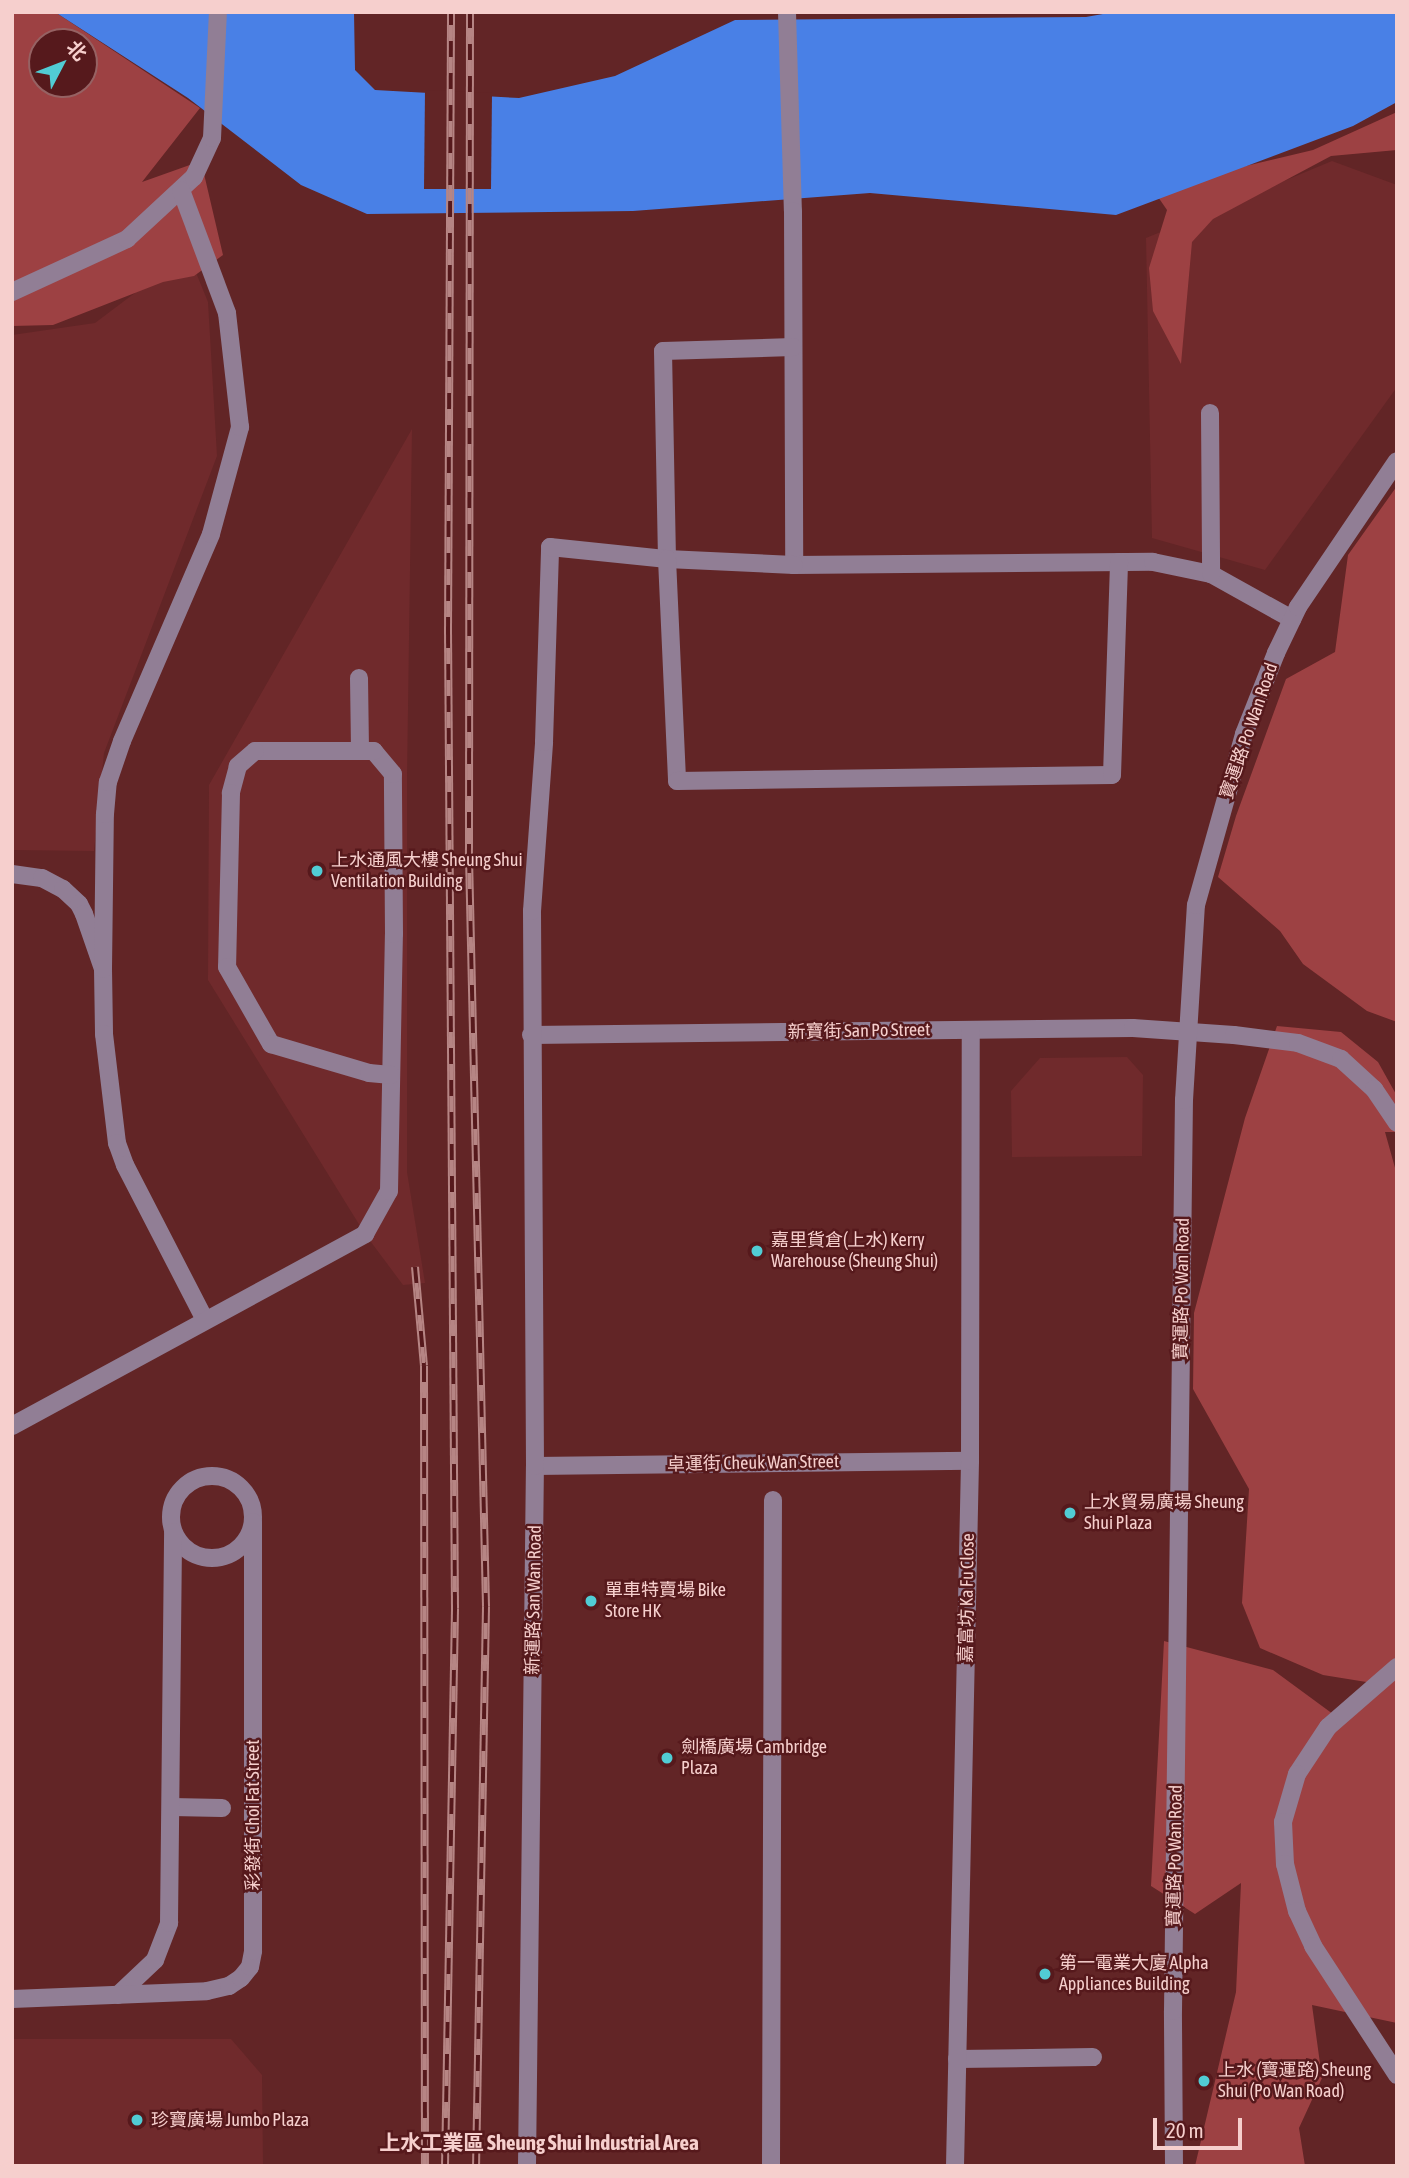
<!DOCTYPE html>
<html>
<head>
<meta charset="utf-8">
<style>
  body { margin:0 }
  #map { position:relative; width:1409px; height:2178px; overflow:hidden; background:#622526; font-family:"Asap Condensed","Noto Sans SC",sans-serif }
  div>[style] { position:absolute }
  .built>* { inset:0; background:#702a2c }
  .green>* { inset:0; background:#9d4143 }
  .water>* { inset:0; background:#4980e6 }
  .pier>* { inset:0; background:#622526 }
  .minor>* { height:18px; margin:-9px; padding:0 9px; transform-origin:9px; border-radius:9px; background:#917e95 }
  .minor>.ring { margin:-9px; padding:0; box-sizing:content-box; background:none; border:18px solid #917e95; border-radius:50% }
  .rail>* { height:8px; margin-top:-4px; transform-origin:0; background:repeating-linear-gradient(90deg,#56191c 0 16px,#b68584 0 32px); box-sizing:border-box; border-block:2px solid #b68584 }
  .dots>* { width:19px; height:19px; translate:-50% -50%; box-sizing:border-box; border:4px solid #56191c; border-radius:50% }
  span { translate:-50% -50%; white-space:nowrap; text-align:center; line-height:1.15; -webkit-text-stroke:5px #56191c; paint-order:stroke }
  .street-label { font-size:18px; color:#f6cfcd }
  .poi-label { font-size:18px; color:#f6cfcd }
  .left { translate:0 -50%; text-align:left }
  .quarter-label { font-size:21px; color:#f6cfcd; font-weight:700 }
  .frame { position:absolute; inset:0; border:14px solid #f6cfcd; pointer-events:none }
  .north { position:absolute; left:28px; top:28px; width:70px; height:70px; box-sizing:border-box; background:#56191c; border:2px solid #966263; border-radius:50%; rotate:48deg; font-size:19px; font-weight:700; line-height:28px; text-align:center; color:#f6cfcd }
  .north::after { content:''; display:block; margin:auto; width:24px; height:32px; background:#51ccd4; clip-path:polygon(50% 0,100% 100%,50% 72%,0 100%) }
  .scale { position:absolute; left:1153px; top:2118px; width:89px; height:32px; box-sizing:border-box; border:4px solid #f6cfcd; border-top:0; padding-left:9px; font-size:21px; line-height:24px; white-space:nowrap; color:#f6cfcd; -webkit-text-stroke:5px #56191c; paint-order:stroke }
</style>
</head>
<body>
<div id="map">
  <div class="built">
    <div style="clip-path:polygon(1332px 161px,1397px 185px,1397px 387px,1265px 570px,1152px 538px,1146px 238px)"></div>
    <div style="clip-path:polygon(188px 253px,208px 302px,217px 456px,104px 753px,94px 851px,12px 850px,12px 335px,95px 323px)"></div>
    <div style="clip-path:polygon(412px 429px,407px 779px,407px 1172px,425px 1283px,403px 1285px,365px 1234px,208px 980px,209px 785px)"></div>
    <div style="clip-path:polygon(1127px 1057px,1143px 1075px,1142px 1156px,1012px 1157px,1011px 1091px,1040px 1058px)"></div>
    <div style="clip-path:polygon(12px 2039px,231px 2039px,262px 2075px,263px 2166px,12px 2166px)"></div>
  </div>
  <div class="green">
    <div style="clip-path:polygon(evenodd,12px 12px,55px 12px,200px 108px,142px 182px,201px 161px,223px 255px,194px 276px,163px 282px,53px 325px,12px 326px,12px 12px,42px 42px,84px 42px,84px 84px,42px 84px,42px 42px)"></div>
    <div style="clip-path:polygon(1397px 112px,1397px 150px,1331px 156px,1213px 219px,1192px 242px,1181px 364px,1153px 311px,1149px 268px,1167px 210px,1156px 194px,1216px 173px,1313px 150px)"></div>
    <div style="clip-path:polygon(1397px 486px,1397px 1022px,1367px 1011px,1303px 964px,1280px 931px,1218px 877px,1236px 816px,1286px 679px,1335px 652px,1348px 555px)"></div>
    <div style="clip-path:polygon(1277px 1026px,1341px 1032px,1378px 1062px,1397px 1096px,1397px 1132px,1385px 1132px,1397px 1175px,1397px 2023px,1312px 2005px,1322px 2078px,1299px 2128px,1305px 2166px,1195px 2166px,1236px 1992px,1241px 1883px,1195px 1914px,1151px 1886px,1164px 1641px,1273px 1670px,1337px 1717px,1385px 1685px,1323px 1675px,1260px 1648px,1242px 1603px,1249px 1489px,1193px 1389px,1194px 1313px,1245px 1118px)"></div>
  </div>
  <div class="water">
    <div style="clip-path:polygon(55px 12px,354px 12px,355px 70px,375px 90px,519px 98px,615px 76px,735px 20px,1086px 17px,1114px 12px,1397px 12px,1397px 102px,1353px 126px,1116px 215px,870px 193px,633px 211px,367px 214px,301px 185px,188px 98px)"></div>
  </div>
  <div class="pier">
    <div style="clip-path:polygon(425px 90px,492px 93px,491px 189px,424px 189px)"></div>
  </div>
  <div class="minor">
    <div style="left:787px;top:12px;width:199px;rotate:88.3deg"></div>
    <div style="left:793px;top:211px;width:354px;rotate:89.8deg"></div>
    <div style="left:794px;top:565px;width:359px;rotate:-0.5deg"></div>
    <div style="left:1153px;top:562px;width:59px;rotate:11.7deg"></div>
    <div style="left:1211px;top:574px;width:93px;rotate:29.1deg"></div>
    <div style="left:12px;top:292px;width:127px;rotate:-24.7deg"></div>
    <div style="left:127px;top:239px;width:91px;rotate:-42.8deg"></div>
    <div style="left:194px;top:177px;width:43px;rotate:-65.2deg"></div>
    <div style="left:212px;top:138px;width:126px;rotate:-87.3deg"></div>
    <div style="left:793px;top:347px;width:130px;rotate:178.2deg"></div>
    <div style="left:663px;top:351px;width:208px;rotate:88.9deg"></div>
    <div style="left:667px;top:559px;width:127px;rotate:2.7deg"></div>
    <div style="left:1210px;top:413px;width:161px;rotate:89.6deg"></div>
    <div style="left:359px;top:678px;width:73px;rotate:89.2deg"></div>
    <div style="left:12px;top:874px;width:30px;rotate:8deg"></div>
    <div style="left:42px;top:878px;width:24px;rotate:28deg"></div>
    <div style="left:63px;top:889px;width:22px;rotate:43deg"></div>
    <div style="left:79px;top:904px;width:11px;rotate:63deg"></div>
    <div style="left:84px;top:914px;width:58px;rotate:70.9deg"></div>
    <div style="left:103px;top:969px;width:65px;rotate:89.1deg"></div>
    <div style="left:104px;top:1034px;width:110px;rotate:83.2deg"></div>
    <div style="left:117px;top:1143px;width:23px;rotate:70deg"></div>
    <div style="left:125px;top:1165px;width:174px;rotate:62.7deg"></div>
    <div style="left:103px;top:969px;width:155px;rotate:-89.3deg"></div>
    <div style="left:105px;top:814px;width:32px;rotate:-85deg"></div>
    <div style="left:108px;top:782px;width:43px;rotate:-71.1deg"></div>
    <div style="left:122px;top:741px;width:225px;rotate:-66.7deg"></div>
    <div style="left:211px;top:534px;width:111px;rotate:-74.8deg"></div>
    <div style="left:240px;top:427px;width:115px;rotate:-96.5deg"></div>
    <div style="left:227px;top:313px;width:131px;rotate:-110.5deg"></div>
    <div style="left:531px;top:1035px;width:602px;rotate:-0.67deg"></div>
    <div style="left:1133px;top:1028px;width:101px;rotate:4deg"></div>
    <div style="left:1234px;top:1035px;width:64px;rotate:7.1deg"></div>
    <div style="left:1298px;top:1043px;width:46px;rotate:20.4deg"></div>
    <div style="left:1341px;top:1059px;width:45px;rotate:42.3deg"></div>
    <div style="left:1374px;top:1089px;width:41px;rotate:55.9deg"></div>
    <div style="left:12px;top:1426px;width:402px;rotate:-28.5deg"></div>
    <div style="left:365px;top:1234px;width:49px;rotate:-60.8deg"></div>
    <div style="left:389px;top:1191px;width:257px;rotate:-88.9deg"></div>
    <div style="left:394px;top:934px;width:160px;rotate:-90.4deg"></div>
    <div style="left:393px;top:774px;width:30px;rotate:-130deg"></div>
    <div style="left:374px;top:751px;width:119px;rotate:180deg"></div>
    <div style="left:255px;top:751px;width:23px;rotate:139deg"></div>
    <div style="left:238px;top:766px;width:28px;rotate:105deg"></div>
    <div style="left:231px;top:793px;width:174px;rotate:91.3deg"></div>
    <div style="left:227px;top:967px;width:89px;rotate:60.3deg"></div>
    <div style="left:271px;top:1044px;width:102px;rotate:16.5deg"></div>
    <div style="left:369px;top:1073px;width:22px;rotate:5deg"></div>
    <div style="left:535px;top:1466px;width:435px;rotate:-0.7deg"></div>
    <div class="ring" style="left:171px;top:1476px;width:64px;height:64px"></div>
    <div style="left:1397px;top:1667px;width:91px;rotate:139deg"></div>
    <div style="left:1328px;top:1727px;width:56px;rotate:123.4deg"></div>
    <div style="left:1297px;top:1774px;width:50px;rotate:106.3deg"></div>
    <div style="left:1283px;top:1822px;width:42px;rotate:87.3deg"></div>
    <div style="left:1285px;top:1864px;width:49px;rotate:75.7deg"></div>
    <div style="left:1297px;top:1911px;width:38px;rotate:65deg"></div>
    <div style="left:1313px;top:1946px;width:154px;rotate:56.9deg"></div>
    <div style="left:172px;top:1807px;width:50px;rotate:1.1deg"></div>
    <div style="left:118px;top:1995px;width:51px;rotate:-43.4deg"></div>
    <div style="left:155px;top:1960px;width:40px;rotate:-69deg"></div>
    <div style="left:169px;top:1923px;width:391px;rotate:-89.4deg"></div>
    <div style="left:12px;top:1999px;width:195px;rotate:-2.3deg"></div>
    <div style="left:207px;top:1991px;width:23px;rotate:-13deg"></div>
    <div style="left:229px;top:1986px;width:14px;rotate:-34deg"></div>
    <div style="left:241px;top:1978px;width:14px;rotate:-51deg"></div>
    <div style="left:250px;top:1967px;width:16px;rotate:-79deg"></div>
    <div style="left:253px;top:1951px;width:429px;rotate:-90deg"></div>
    <div style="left:957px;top:2059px;width:136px;rotate:-0.8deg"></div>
    <div style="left:527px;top:2166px;width:700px;rotate:-89.35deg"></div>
    <div style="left:535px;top:1466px;width:555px;rotate:-90.31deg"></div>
    <div style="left:532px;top:911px;width:169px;rotate:-85.9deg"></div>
    <div style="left:544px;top:742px;width:195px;rotate:-88.2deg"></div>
    <div style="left:550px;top:547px;width:118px;rotate:5.9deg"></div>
    <div style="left:667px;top:559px;width:222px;rotate:87.4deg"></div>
    <div style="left:677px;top:781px;width:435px;rotate:-0.8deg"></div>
    <div style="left:1112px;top:775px;width:213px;rotate:-88.1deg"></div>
    <div style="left:771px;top:2166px;width:666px;rotate:-89.83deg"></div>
    <div style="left:955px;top:2166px;width:705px;rotate:-88.78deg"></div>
    <div style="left:970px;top:1461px;width:431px;rotate:-89.9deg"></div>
    <div style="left:1174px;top:2166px;width:155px;rotate:-90.4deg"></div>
    <div style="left:1173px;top:2011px;width:911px;rotate:-89.31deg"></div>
    <div style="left:1184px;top:1100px;width:195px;rotate:-86.5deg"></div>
    <div style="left:1196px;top:905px;width:178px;rotate:-74.3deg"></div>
    <div style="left:1244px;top:734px;width:87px;rotate:-68.4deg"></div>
    <div style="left:1276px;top:653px;width:51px;rotate:-64.4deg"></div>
    <div style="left:1298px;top:607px;width:176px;rotate:-55.9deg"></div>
  </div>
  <div class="rail">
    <div style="left:470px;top:12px;width:845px;rotate:90.07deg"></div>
    <div style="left:469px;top:857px;width:750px;rotate:88.7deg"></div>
    <div style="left:486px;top:1607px;width:559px;rotate:91.02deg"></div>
    <div style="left:415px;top:1267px;width:99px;rotate:84.8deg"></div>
    <div style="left:424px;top:1366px;width:800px;rotate:89.93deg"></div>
    <div style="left:445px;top:2166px;width:558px;rotate:-88.97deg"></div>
    <div style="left:455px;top:1608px;width:975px;rotate:-90.41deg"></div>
    <div style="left:448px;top:633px;width:621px;rotate:-89.72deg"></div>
  </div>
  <div class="dots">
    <div style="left:317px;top:871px;background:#51ccd4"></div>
    <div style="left:757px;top:1251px;background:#51ccd4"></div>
    <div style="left:1070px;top:1513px;background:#51ccd4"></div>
    <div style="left:591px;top:1601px;background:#51ccd4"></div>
    <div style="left:667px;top:1758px;background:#51ccd4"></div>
    <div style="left:1045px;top:1974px;background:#51ccd4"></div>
    <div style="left:1204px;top:2081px;background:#51ccd4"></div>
    <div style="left:137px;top:2120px;background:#51ccd4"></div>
  </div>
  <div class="street-label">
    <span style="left:1249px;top:731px;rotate:-71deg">寶運路 Po Wan Road</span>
    <span style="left:859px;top:1031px;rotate:-1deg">新寶街 San Po Street</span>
    <span style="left:1182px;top:1289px;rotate:-89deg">寶運路 Po Wan Road</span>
    <span style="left:753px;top:1463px;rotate:-1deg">卓運街 Cheuk Wan Street</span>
    <span style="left:967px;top:1598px;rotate:-89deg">嘉富坊 Ka Fu Close</span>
    <span style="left:534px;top:1600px;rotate:-89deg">新運路 San Wan Road</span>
    <span style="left:253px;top:1815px;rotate:-90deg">彩發街 Choi Fat Street</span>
    <span style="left:1175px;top:1856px;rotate:-89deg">寶運路 Po Wan Road</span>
  </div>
  <div class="poi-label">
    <span class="left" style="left:331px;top:871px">上水通風大樓 Sheung Shui<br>Ventilation Building</span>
    <span class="left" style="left:771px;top:1251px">嘉里貨倉(上水) Kerry<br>Warehouse (Sheung Shui)</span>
    <span class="left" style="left:1084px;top:1513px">上水貿易廣場 Sheung<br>Shui Plaza</span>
    <span class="left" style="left:605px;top:1601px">單車特賣場 Bike<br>Store HK</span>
    <span class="left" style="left:681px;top:1758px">劍橋廣場 Cambridge<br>Plaza</span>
    <span class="left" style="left:1059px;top:1974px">第一電業大廈 Alpha<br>Appliances Building</span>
    <span class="left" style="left:1218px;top:2081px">上水 (寶運路) Sheung<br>Shui (Po Wan Road)</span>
    <span class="left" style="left:151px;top:2120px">珍寶廣場 Jumbo Plaza</span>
  </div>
  <div class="quarter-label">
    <span style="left:539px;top:2142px">上水工業區 Sheung Shui Industrial Area</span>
  </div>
  <div class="frame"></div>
  <div class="north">北</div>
  <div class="scale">20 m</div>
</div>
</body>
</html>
